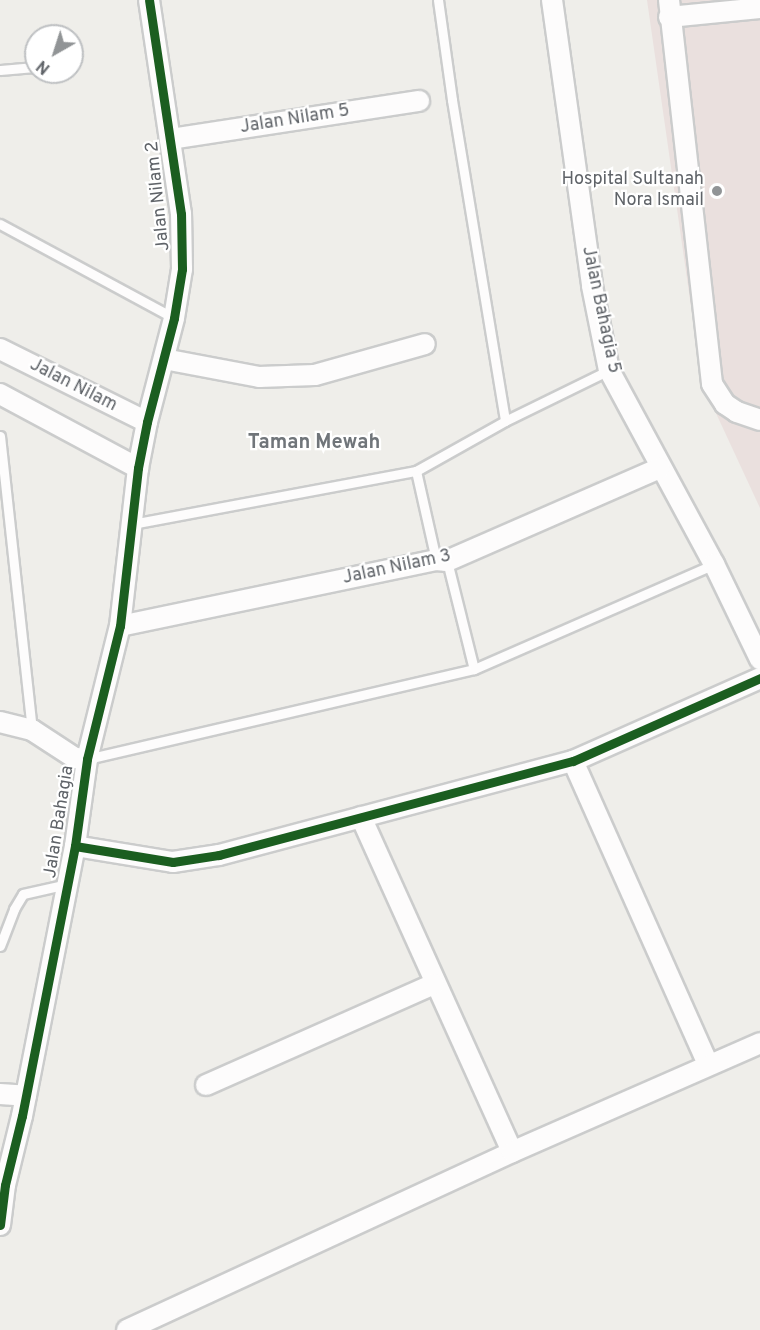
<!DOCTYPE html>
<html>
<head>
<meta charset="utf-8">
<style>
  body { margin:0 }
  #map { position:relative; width:760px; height:1330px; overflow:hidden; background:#efeeea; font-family:Overpass,sans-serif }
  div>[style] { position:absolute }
  .medical>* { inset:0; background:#eae0de }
  .roads { filter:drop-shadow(2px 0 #cbcccc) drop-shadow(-2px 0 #cbcccc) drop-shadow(0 2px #cbcccc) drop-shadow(0 -2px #cbcccc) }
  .lane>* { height:9px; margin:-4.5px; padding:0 4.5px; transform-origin:4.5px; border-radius:4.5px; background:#fdfcfc }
  .street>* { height:20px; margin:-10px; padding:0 10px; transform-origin:10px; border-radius:10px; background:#fdfcfc }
  .cycleway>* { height:9px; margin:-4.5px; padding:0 4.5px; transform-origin:4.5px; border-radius:4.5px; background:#1b5e20 }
  .dots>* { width:16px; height:16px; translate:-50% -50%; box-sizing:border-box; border:3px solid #fff; border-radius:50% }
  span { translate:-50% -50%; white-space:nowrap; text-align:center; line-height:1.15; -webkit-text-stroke:4.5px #fff; paint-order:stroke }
  .street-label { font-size:18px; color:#5f6368 }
  .poi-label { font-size:18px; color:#5f6368 }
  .right { translate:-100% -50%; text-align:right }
  .neighbourhood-label { font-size:20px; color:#70757a; font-weight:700 }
  .north { position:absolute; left:24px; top:24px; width:60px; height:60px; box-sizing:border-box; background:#fff; border:2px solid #bfc1c3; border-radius:50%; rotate:219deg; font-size:16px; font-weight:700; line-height:24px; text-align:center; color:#5f6368 }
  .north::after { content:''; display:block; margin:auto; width:21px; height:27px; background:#919496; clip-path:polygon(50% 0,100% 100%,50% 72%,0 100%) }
</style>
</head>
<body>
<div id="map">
  <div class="medical">
    <div style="clip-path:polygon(647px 0,760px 0,760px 508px,702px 383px)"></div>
  </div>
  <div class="roads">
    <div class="lane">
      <div style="left:438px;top:0;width:101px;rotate:82deg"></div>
      <div style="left:452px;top:100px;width:325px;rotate:80.6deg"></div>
      <div style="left:0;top:70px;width:36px;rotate:-5deg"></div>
      <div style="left:0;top:224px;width:198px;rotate:28.4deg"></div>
      <div style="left:0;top:436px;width:296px;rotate:83.8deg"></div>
      <div style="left:416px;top:471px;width:91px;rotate:77.3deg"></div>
      <div style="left:132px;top:524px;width:289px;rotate:-10.6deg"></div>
      <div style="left:416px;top:471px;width:102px;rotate:-29.3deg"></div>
      <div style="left:505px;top:421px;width:116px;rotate:-26.1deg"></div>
      <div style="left:447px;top:561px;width:111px;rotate:76deg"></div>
      <div style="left:87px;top:759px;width:397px;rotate:-13.1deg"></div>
      <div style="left:474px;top:669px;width:262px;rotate:-23.6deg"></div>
      <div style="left:0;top:946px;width:40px;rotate:-69deg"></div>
      <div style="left:14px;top:909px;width:17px;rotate:-59deg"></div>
      <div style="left:23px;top:894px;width:45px;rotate:-12.8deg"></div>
    </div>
    <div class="street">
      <div style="left:552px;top:0;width:289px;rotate:82deg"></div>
      <div style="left:592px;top:286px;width:86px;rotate:78.6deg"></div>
      <div style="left:609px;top:370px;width:221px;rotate:61.6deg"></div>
      <div style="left:714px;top:564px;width:106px;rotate:64.2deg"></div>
      <div style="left:669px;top:0;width:386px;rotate:83.6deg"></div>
      <div style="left:712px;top:384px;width:24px;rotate:57deg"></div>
      <div style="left:725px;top:404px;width:14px;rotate:34deg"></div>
      <div style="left:737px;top:412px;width:24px;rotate:19deg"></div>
      <div style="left:669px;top:17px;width:91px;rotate:-5.6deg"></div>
      <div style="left:170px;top:139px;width:252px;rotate:-8.7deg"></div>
      <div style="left:0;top:349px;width:164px;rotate:26.4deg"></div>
      <div style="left:164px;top:359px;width:97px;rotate:10.7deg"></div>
      <div style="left:259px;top:377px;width:56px;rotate:-2deg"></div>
      <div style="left:315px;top:375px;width:114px;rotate:-15.7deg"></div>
      <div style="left:0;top:394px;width:157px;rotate:28.2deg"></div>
      <div style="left:120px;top:626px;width:323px;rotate:-11.8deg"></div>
      <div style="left:436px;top:560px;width:11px;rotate:5deg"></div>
      <div style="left:447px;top:561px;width:232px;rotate:-23.6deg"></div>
      <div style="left:0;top:722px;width:33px;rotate:14deg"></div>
      <div style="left:32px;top:730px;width:51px;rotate:33.1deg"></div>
      <div style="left:75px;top:758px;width:12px;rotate:5deg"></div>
      <div style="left:573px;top:761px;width:332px;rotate:66deg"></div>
      <div style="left:361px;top:817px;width:367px;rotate:65.7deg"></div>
      <div style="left:75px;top:846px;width:99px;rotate:9.3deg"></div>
      <div style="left:173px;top:862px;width:47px;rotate:-8.7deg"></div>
      <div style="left:219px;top:855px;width:366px;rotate:-14.9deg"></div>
      <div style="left:573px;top:761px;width:205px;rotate:-23.9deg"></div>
      <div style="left:206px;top:1085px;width:249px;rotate:-23.9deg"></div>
      <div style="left:0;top:1094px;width:26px;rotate:4deg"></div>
      <div style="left:0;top:1225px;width:40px;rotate:-82.9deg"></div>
      <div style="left:5px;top:1185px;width:71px;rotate:-76.2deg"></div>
      <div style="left:22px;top:1116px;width:275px;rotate:-78.9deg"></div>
      <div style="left:75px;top:846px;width:88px;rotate:-82.1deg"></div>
      <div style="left:87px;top:759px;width:137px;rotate:-76.1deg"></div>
      <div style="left:120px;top:626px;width:159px;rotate:-83.5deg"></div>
      <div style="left:138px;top:468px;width:47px;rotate:-78.9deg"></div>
      <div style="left:147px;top:422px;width:107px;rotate:-75.4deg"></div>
      <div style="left:174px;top:318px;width:50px;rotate:-80.7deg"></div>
      <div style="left:182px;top:269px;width:55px;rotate:-91deg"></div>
      <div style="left:181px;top:214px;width:216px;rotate:-98.5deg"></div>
      <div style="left:127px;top:1330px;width:424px;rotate:-24.8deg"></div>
      <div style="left:512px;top:1152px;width:271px;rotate:-23.7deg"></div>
    </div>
  </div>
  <div class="cycleway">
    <div style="left:75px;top:846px;width:99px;rotate:9.3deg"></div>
    <div style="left:173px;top:862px;width:47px;rotate:-8.7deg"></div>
    <div style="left:219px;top:855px;width:366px;rotate:-14.9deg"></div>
    <div style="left:573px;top:761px;width:205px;rotate:-23.9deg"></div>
    <div style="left:0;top:1225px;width:40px;rotate:-82.9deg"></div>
    <div style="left:5px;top:1185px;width:71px;rotate:-76.2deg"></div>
    <div style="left:22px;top:1116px;width:275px;rotate:-78.9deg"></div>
    <div style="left:75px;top:846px;width:88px;rotate:-82.1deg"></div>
    <div style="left:87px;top:759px;width:137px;rotate:-76.1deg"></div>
    <div style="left:120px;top:626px;width:159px;rotate:-83.5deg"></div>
    <div style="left:138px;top:468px;width:47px;rotate:-78.9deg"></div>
    <div style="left:147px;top:422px;width:107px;rotate:-75.4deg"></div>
    <div style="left:174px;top:318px;width:50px;rotate:-80.7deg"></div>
    <div style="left:182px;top:269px;width:55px;rotate:-91deg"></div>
    <div style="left:181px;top:214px;width:216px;rotate:-98.5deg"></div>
  </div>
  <div class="dots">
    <div style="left:717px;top:191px;background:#919496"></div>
  </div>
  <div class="street-label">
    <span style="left:295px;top:120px;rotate:-9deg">Jalan Nilam 5</span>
    <span style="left:159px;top:196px;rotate:-96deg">Jalan Nilam 2</span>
    <span style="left:600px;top:310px;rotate:78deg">Jalan Bahagia 5</span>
    <span style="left:73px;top:386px;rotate:27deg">Jalan Nilam</span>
    <span style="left:397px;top:568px;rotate:-12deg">Jalan Nilam 3</span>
    <span style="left:60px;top:822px;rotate:-81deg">Jalan Bahagia</span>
  </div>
  <div class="poi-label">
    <span class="right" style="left:704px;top:191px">Hospital Sultanah<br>Nora Ismail</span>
  </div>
  <div class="neighbourhood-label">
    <span style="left:314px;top:443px">Taman Mewah</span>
  </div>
  <div class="north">N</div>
</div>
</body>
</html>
